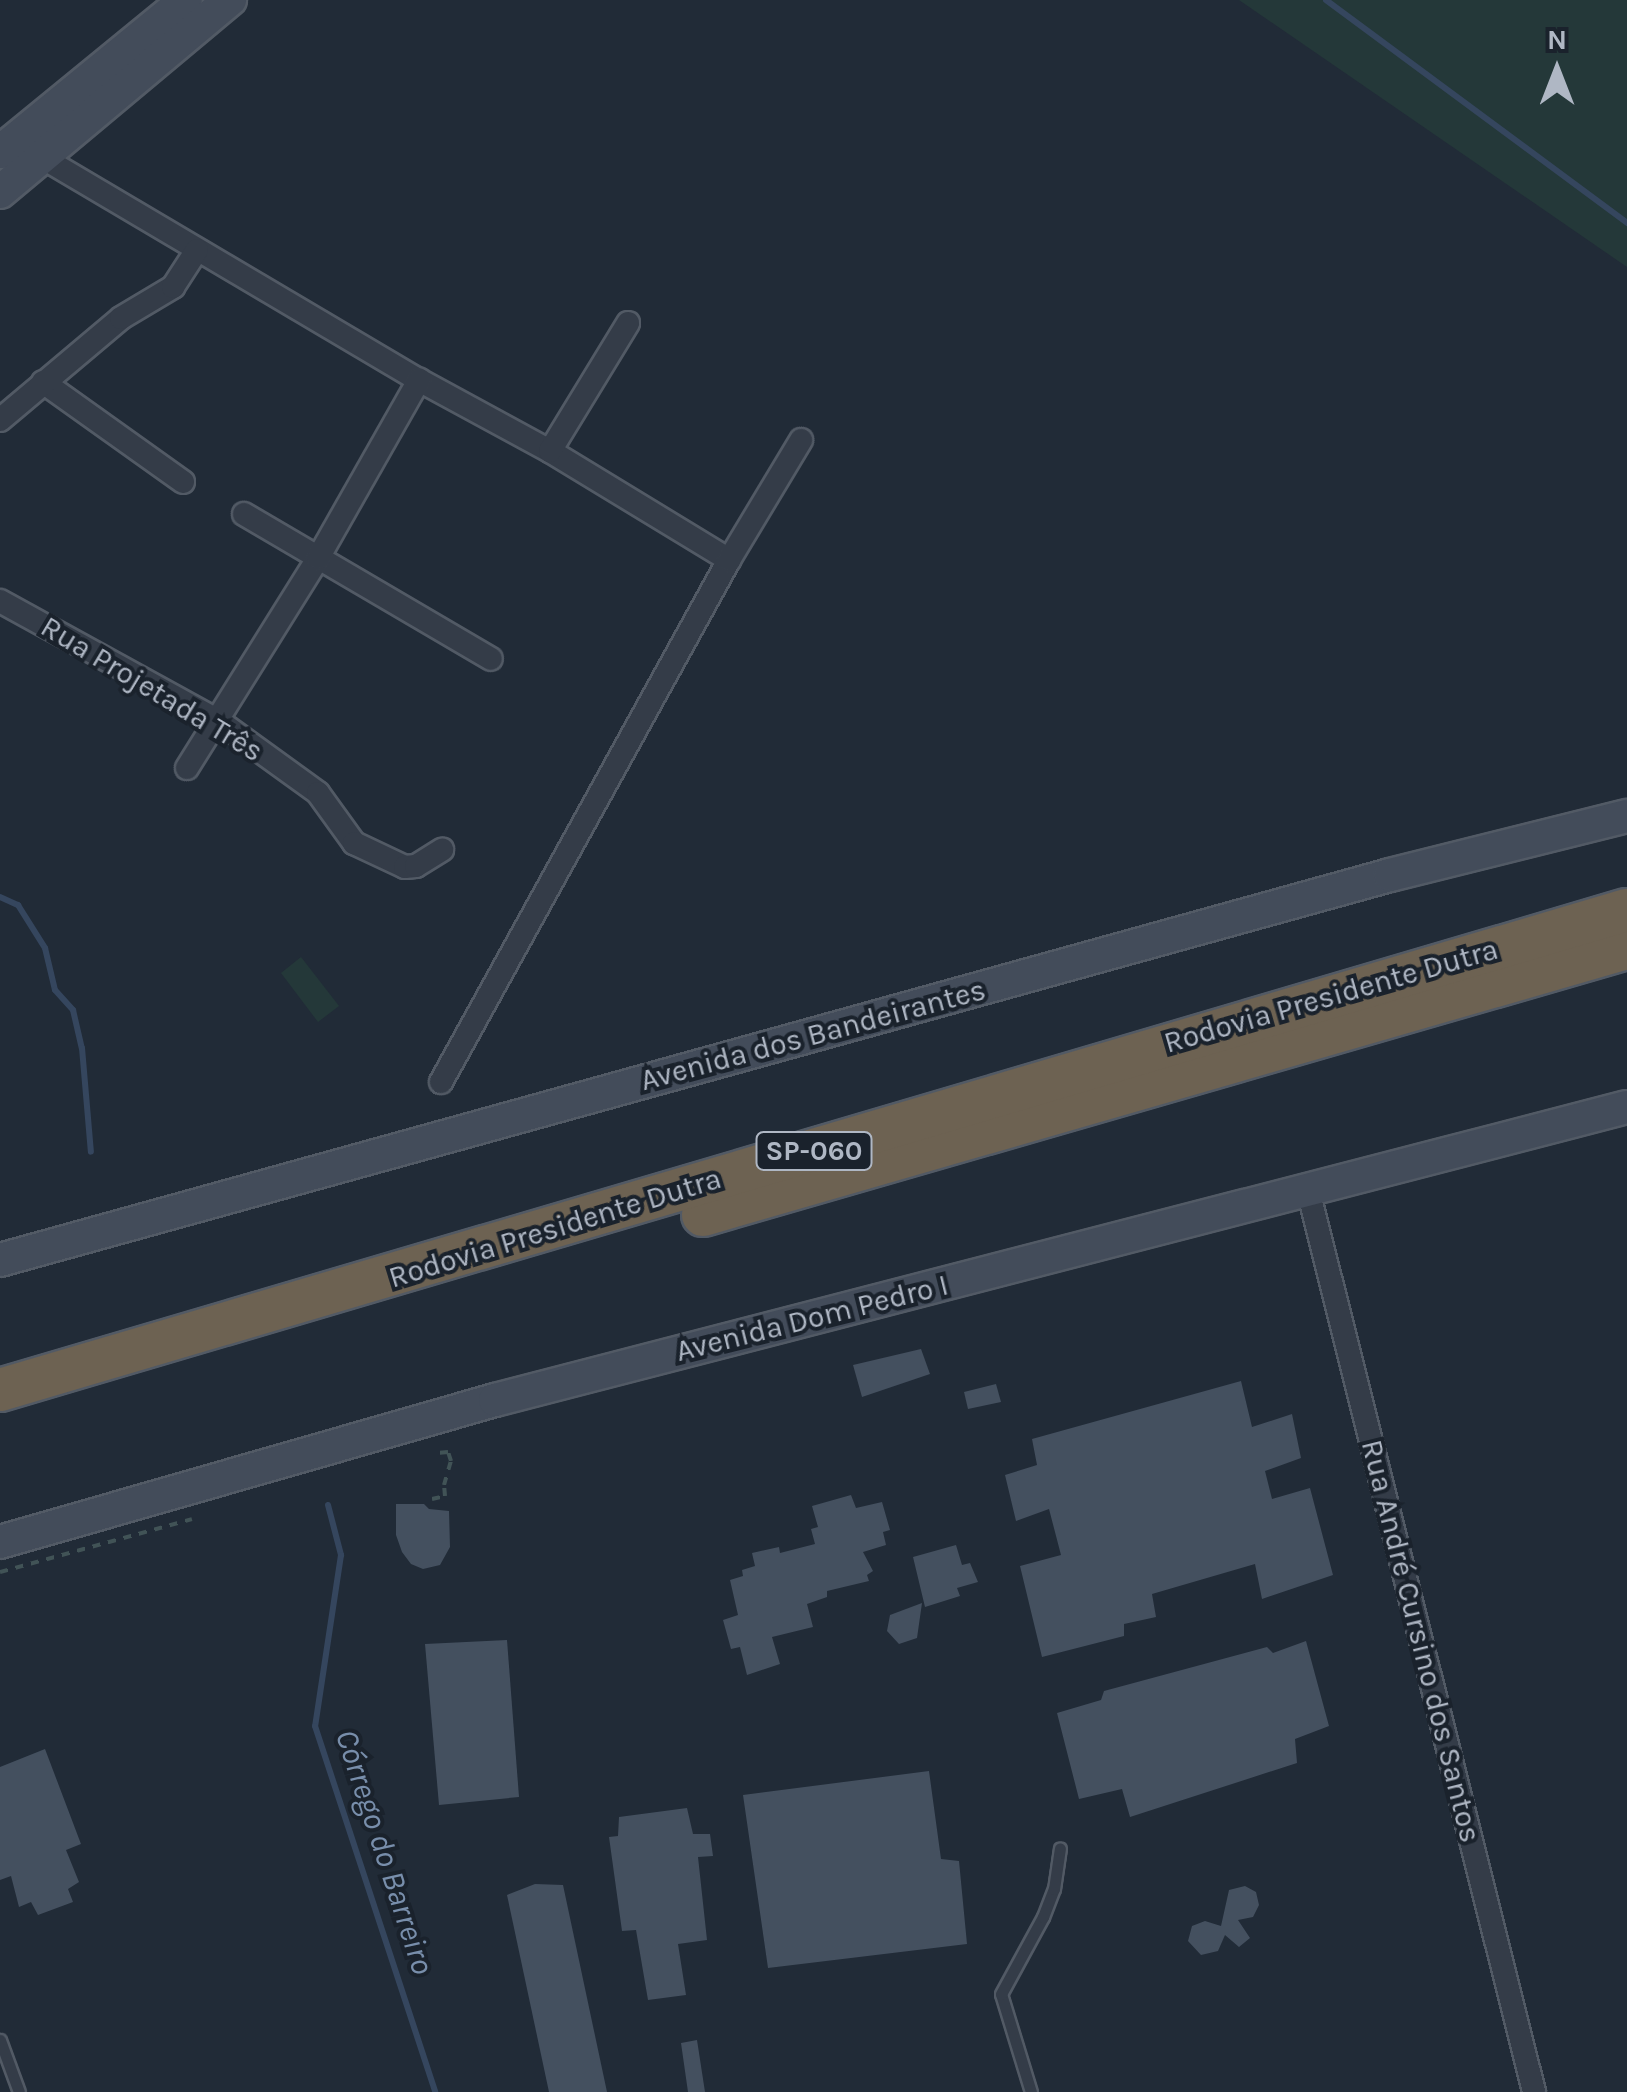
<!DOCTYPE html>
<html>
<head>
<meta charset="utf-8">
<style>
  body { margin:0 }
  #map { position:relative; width:1627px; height:2092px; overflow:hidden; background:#212b37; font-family:Karla,sans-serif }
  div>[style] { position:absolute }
  .green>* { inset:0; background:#243839 }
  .stream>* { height:6px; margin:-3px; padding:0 3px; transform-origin:3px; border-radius:3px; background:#35465e }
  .building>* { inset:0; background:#44505f }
  .path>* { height:4px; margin-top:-2px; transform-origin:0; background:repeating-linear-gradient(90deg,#415356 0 8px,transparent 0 16px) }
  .roads { filter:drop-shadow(2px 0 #525a65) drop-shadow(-2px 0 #525a65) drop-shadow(0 2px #525a65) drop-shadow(0 -2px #525a65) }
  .service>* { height:11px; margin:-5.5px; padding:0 5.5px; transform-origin:5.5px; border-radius:5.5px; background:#343c48 }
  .minor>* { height:22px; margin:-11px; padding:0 11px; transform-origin:11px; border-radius:11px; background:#343c48 }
  .secondary>* { height:32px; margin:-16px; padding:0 16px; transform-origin:16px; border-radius:16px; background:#434c5a }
  .motorway>* { height:42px; margin:-21px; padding:0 21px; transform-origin:21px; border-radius:21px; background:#6d6252 }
  span { translate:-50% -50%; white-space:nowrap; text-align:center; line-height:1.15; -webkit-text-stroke:8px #1a222c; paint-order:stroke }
  .shield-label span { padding:2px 8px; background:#1a222c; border:2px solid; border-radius:8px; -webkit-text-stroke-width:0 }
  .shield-label { font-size:28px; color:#afb7c4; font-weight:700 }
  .street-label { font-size:30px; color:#afb7c4 }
  .water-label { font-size:32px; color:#788eab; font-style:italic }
  .north { position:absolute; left:1507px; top:20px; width:100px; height:100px; -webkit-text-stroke:8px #1a222c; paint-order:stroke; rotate:0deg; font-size:28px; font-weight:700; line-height:40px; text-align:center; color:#afb7c4 }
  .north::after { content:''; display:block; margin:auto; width:35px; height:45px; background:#afb7c4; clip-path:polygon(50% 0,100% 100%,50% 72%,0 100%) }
</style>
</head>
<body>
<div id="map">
  <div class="green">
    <div style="clip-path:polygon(1239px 0,1627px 0,1627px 267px)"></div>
    <div style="clip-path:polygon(301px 957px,339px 1006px,318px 1022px,281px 973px)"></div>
  </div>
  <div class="stream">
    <div style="left:1326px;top:0;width:375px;rotate:36.5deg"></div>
    <div style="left:0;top:897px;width:20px;rotate:24deg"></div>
    <div style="left:18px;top:905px;width:51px;rotate:57.9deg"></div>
    <div style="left:45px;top:948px;width:43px;rotate:76.6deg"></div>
    <div style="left:55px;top:990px;width:27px;rotate:48deg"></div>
    <div style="left:73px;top:1010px;width:39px;rotate:77deg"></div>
    <div style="left:82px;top:1048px;width:104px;rotate:85.1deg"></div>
    <div style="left:328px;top:1505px;width:52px;rotate:75.4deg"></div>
    <div style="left:341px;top:1555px;width:173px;rotate:98.6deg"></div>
    <div style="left:315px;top:1726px;width:385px;rotate:71.8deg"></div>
  </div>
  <div class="building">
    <div style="clip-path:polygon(921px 1349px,930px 1374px,862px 1397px,853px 1365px)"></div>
    <div style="clip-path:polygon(1241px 1381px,1252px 1427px,1292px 1414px,1301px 1458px,1265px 1471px,1272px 1499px,1310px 1488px,1333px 1575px,1262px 1599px,1255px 1564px,1152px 1594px,1156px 1617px,1124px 1624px,1124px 1636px,1042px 1657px,1020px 1566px,1061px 1555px,1049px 1509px,1016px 1521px,1005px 1475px,1037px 1465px,1032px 1439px)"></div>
    <div style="clip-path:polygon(996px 1384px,1001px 1402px,968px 1409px,964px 1392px)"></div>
    <div style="clip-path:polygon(851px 1495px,856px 1508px,882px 1502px,890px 1530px,883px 1532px,886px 1545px,863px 1552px,873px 1571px,867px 1575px,869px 1581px,827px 1591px,827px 1597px,807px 1604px,813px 1627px,772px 1637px,780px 1664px,747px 1675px,740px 1647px,731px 1649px,723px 1620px,738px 1615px,730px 1580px,743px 1576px,742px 1570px,755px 1566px,752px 1553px,779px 1547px,780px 1553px,815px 1544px,811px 1529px,818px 1527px,812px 1506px)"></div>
    <div style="clip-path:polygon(396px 1504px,424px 1504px,429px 1509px,449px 1511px,450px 1547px,440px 1565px,423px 1569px,411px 1564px,402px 1552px,396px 1535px)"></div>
    <div style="clip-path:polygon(956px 1545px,962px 1565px,970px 1563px,978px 1582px,957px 1588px,960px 1596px,925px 1607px,913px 1557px)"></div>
    <div style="clip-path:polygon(922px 1603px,917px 1638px,899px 1644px,887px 1631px,890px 1615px)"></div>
    <div style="clip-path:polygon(507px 1640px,519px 1797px,439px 1805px,425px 1644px)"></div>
    <div style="clip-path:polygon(1306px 1641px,1329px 1726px,1295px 1739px,1297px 1763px,1130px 1817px,1122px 1789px,1079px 1799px,1057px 1713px,1101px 1700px,1104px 1691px,1267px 1647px,1273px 1653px)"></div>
    <div style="clip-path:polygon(45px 1749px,81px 1844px,66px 1850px,79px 1882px,68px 1889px,73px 1902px,38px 1915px,31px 1902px,19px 1907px,11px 1876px,0 1880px,0 1767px)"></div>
    <div style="clip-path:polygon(929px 1771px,941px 1859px,959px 1861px,967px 1944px,768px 1968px,743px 1795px)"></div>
    <div style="clip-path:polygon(687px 1808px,693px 1834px,710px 1834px,713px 1856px,698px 1857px,707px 1940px,678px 1944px,686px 1995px,648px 2000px,636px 1930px,622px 1931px,609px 1837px,618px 1836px,619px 1817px)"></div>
    <div style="clip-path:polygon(535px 1884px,563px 1885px,607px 2092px,549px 2092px,507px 1895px)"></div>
    <div style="clip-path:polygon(1245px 1886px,1256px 1892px,1259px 1905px,1253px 1917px,1238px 1920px,1250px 1938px,1239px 1947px,1225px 1935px,1218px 1951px,1201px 1955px,1188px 1941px,1192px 1926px,1205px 1921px,1221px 1926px,1229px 1890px)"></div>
    <div style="clip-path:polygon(697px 2040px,705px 2092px,688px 2092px,681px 2043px)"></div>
  </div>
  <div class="path">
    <div style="left:432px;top:1499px;width:13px;rotate:-13deg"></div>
    <div style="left:445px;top:1496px;width:11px;rotate:-95deg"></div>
    <div style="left:444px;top:1485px;width:25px;rotate:-74deg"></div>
    <div style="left:451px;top:1461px;width:9px;rotate:-108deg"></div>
    <div style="left:448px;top:1452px;width:11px;rotate:175deg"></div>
    <div style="left:0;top:1572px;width:199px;rotate:-15.4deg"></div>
  </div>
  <div class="roads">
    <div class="service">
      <div style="left:0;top:2040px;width:55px;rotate:69.9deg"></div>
      <div style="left:1031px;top:2092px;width:102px;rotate:-107deg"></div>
      <div style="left:1001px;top:1994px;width:88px;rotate:-61.4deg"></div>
      <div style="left:1043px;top:1917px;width:30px;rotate:-69deg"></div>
      <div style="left:1054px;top:1889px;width:41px;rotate:-81.7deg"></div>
    </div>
    <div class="minor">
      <div style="left:33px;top:152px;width:448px;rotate:30.6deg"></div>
      <div style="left:419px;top:380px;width:149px;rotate:28.5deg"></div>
      <div style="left:550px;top:451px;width:210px;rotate:31.3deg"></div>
      <div style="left:43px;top:382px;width:172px;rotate:35.5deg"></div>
      <div style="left:0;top:420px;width:158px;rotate:-40.1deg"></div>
      <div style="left:121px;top:318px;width:61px;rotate:-30.8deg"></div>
      <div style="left:173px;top:287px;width:44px;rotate:-57deg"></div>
      <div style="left:550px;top:451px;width:150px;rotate:-58.6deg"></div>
      <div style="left:244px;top:514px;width:286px;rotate:30.4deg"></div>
      <div style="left:0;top:601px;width:251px;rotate:28.8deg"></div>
      <div style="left:220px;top:722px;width:121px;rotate:35.9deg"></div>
      <div style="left:318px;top:793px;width:62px;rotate:54.2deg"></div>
      <div style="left:354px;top:843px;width:56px;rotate:25.2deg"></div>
      <div style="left:405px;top:867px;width:11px;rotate:-5deg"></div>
      <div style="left:416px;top:866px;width:31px;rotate:-32deg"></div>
      <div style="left:187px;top:768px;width:248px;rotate:-58deg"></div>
      <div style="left:318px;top:558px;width:205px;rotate:-60.4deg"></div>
      <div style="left:441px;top:1082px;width:596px;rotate:-61.11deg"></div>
      <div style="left:729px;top:560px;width:140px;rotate:-59deg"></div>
      <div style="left:1308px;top:1190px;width:930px;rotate:75.93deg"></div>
    </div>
    <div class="secondary">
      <div style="left:0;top:152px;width:240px;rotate:-39.3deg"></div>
      <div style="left:0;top:192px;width:300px;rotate:-39.9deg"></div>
      <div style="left:0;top:1260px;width:1442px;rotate:-15.48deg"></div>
      <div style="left:1390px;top:875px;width:244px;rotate:-14deg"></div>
      <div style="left:0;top:1542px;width:515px;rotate:-16.01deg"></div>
      <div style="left:495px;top:1400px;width:1169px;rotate:-14.51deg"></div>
    </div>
    <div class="motorway">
      <div style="left:703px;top:1215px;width:962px;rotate:-16.12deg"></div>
      <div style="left:0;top:1390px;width:1696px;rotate:-16.44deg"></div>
    </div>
  </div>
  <div class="shield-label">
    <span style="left:814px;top:1151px">SP-060</span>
  </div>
  <div class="street-label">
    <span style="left:152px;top:689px;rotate:31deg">Rua Projetada Três</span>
    <span style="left:1331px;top:996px;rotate:-16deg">Rodovia Presidente Dutra</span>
    <span style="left:813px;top:1035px;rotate:-15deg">Avenida dos Bandeirantes</span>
    <span style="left:555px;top:1228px;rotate:-17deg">Rodovia Presidente Dutra</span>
    <span style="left:812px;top:1318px;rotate:-14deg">Avenida Dom Pedro I</span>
    <span style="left:1421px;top:1641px;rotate:76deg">Rua André Cursino dos Santos</span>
  </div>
  <div class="water-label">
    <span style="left:384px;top:1852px;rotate:72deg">Córrego do Barreiro</span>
  </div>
  <div class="north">N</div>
</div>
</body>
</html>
